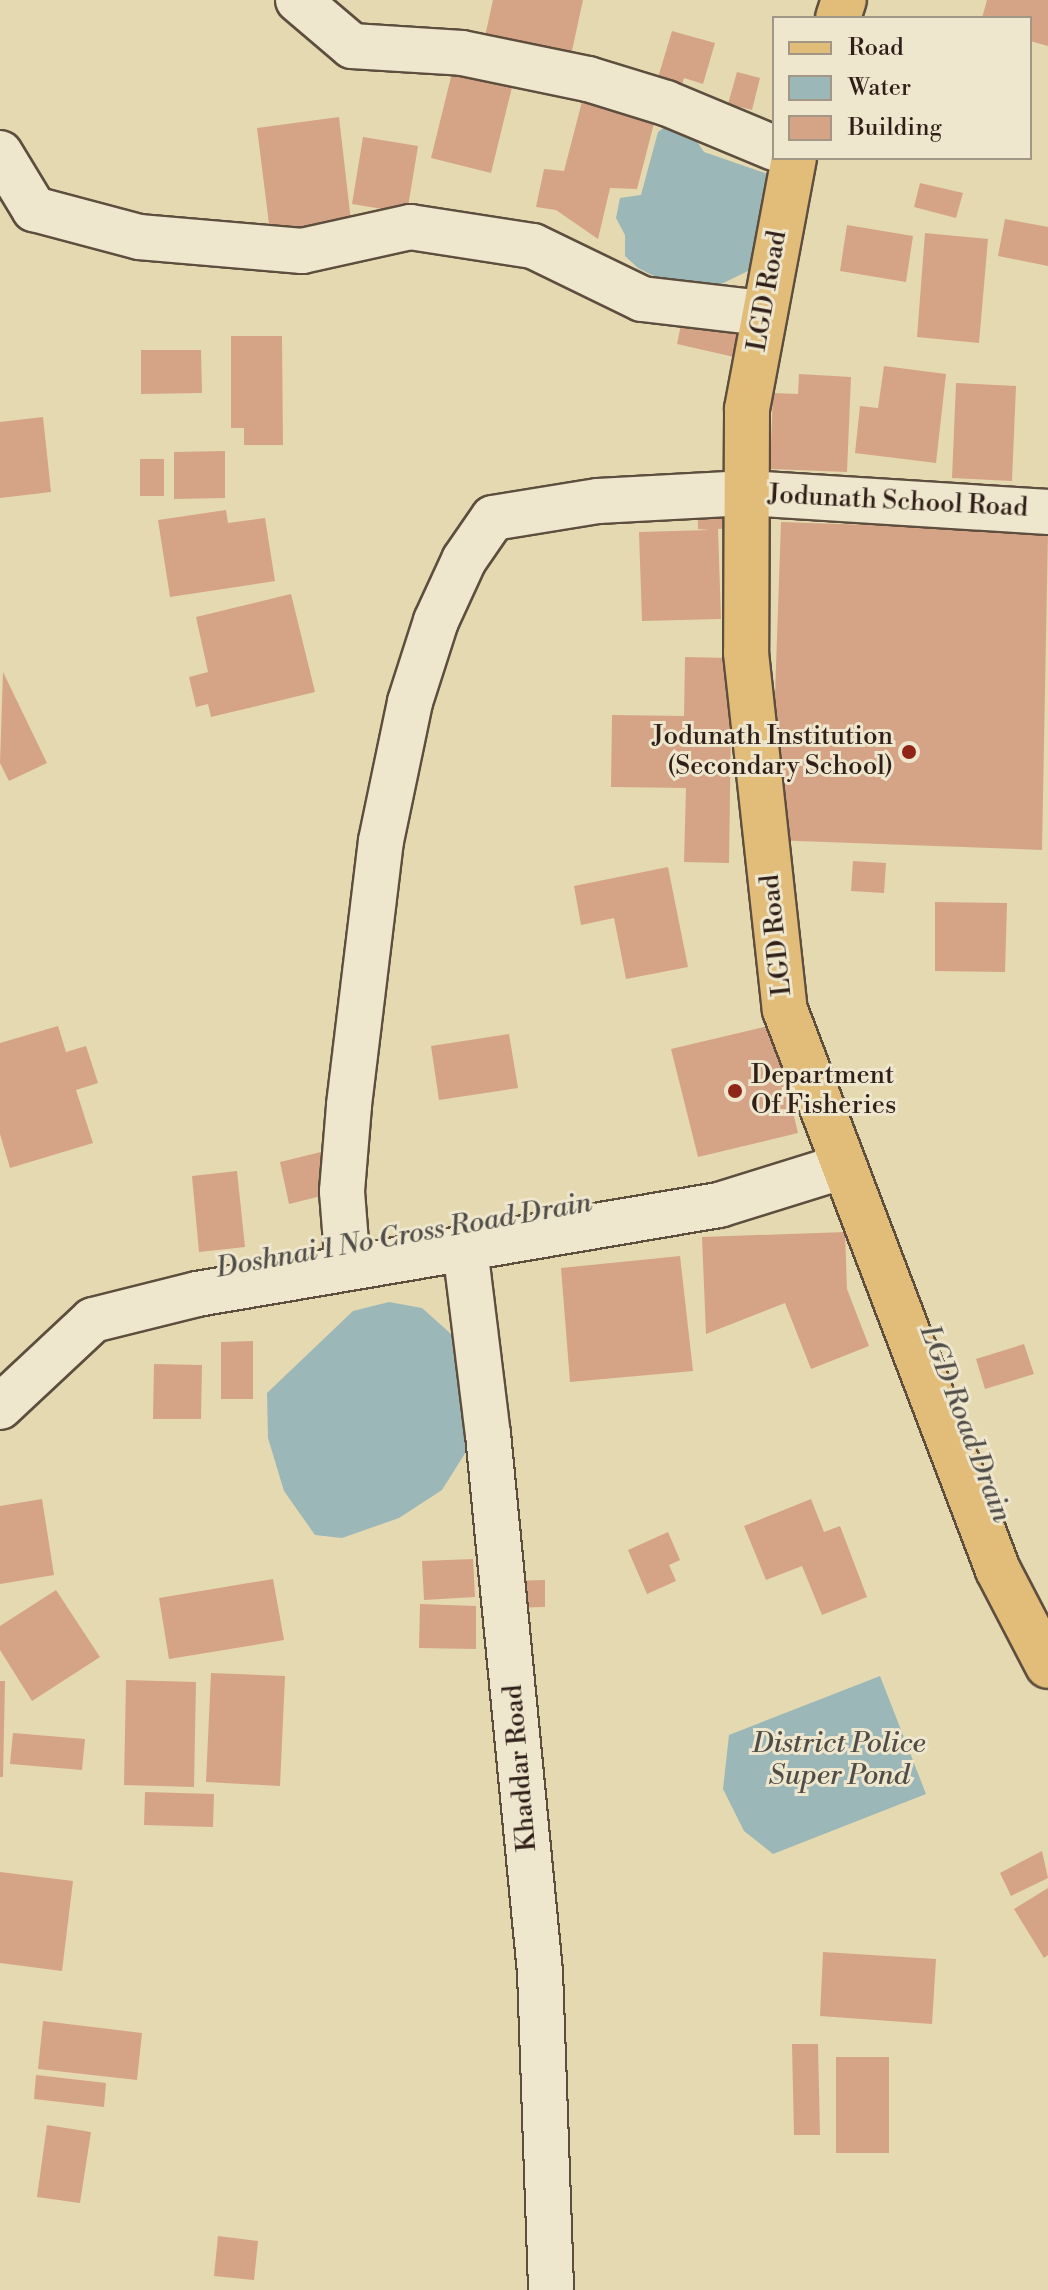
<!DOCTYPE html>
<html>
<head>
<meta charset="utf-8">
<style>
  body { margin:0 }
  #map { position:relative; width:1048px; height:2290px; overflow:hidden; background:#e5d9b2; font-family:"Libre Bodoni",serif }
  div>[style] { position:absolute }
  .water>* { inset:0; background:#9bb7b7 }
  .building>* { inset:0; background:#d5a487 }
  .roads { filter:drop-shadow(2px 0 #5d4e3e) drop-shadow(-2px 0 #5d4e3e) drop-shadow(0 2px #5d4e3e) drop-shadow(0 -2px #5d4e3e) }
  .minor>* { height:44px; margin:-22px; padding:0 22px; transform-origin:22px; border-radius:22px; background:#eee6cd }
  .major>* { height:44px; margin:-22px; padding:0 22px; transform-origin:22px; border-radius:22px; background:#e2bc79 }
  .dots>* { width:22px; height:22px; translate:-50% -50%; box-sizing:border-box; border:4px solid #eee6cd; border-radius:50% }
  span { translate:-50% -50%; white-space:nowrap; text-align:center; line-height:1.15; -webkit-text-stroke:6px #eee6cd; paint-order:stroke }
  .street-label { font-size:26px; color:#301f18 }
  .poi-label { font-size:26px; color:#301f18 }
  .right { translate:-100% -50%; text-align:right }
  .left { translate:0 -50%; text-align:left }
  .water-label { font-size:28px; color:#504d48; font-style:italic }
  .legend { position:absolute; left:772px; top:16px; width:260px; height:144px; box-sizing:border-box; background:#eee6cd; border:2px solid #a29685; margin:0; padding:10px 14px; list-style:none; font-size:24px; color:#301f18 }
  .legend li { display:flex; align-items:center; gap:16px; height:40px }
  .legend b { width:40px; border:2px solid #a29685 }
</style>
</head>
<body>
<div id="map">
  <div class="water">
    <div style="clip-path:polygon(672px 122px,685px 124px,704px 152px,765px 173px,777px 183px,767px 254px,748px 271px,711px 289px,684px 291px,638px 268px,625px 256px,625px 235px,616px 218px,620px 198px,641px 195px,658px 132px)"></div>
    <div style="clip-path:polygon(389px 1302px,422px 1308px,460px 1342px,469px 1447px,442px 1490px,399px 1518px,342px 1538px,315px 1535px,284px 1491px,268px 1438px,267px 1393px,353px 1311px)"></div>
    <div style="clip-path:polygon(880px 1676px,926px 1794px,773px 1854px,744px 1831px,723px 1789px,729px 1735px)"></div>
  </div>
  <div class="building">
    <div style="clip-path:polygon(493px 0,583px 0,568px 69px,482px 50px)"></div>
    <div style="clip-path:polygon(987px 0,1048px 0,1048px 46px,1030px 41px,1030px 18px,982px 18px)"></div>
    <div style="clip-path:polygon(672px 31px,715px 43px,703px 84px,684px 78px,678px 98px,654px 91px)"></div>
    <div style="clip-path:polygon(453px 69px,513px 83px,491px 173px,431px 158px)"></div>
    <div style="clip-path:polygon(737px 72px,760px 78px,752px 110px,728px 104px)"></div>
    <div style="clip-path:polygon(585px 90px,658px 108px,637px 189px,610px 188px,598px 239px,556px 210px,536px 207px,544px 169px,564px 171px)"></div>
    <div style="clip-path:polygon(339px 117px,352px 230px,271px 240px,257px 128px)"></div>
    <div style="clip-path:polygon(363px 137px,418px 146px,407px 213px,352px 204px)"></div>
    <div style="clip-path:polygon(920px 183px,963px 193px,956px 218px,914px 207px)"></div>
    <div style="clip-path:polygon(1005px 219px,1048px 227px,1048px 266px,998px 256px)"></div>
    <div style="clip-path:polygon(847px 225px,913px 236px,906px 282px,840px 271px)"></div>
    <div style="clip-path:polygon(925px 233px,988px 239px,979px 343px,917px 337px)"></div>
    <div style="clip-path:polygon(684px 310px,750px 325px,743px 359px,677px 344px)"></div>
    <div style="clip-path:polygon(231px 336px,282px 336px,283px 445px,244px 445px,244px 428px,231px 428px)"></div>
    <div style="clip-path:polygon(141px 350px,201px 350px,202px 393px,141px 394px)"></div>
    <div style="clip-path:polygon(884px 366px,946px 374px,936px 463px,855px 453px,860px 406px,878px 408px)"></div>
    <div style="clip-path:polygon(799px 374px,851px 377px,847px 472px,770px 469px,773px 393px,798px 394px)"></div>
    <div style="clip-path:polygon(956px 383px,1016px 386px,1012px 481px,952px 478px)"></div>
    <div style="clip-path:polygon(43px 417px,51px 492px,0 498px,0 422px)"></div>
    <div style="clip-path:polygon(225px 451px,225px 498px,174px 499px,174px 452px)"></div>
    <div style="clip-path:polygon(140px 459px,164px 459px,164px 496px,140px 496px)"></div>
    <div style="clip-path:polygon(697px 484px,736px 528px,718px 529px,721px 619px,642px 621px,639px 532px,709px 530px,698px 529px)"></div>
    <div style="clip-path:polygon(226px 510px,228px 523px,265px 518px,275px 581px,170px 597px,158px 520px)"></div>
    <div style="clip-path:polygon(781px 522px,1048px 531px,1042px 850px,770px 840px)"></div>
    <div style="clip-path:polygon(291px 594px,315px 692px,211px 717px,208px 704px,196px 707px,189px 677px,208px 672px,196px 617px)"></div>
    <div style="clip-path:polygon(685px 657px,732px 658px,729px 863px,684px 862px,686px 788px,611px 787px,612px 715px,684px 716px)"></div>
    <div style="clip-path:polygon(3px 672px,47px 763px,9px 781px,0 763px)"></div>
    <div style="clip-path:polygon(853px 861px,886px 863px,884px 893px,851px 891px)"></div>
    <div style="clip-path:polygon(668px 867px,688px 967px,626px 979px,614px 918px,581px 925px,574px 886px)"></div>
    <div style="clip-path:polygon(935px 902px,1007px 903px,1005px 972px,935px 971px)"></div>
    <div style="clip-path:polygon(772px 1025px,798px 1133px,698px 1157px,671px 1049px)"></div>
    <div style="clip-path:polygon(58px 1026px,66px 1052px,86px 1046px,98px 1083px,76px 1090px,93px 1143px,10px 1168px,0 1134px,0 1043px)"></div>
    <div style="clip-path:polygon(509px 1034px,518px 1088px,439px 1100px,431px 1046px)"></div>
    <div style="clip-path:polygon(333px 1149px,342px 1191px,289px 1204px,280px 1162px)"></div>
    <div style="clip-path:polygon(237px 1171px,245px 1247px,199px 1252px,192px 1176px)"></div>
    <div style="clip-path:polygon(845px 1232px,847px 1289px,869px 1346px,811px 1369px,785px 1303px,706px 1334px,702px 1237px)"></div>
    <div style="clip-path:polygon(680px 1256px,693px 1371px,570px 1382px,561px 1268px)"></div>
    <div style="clip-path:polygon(253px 1341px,253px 1399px,221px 1399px,221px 1342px)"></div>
    <div style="clip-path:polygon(1024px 1344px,1034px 1374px,985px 1389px,976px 1359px)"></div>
    <div style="clip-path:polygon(154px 1364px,202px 1365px,201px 1419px,153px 1419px)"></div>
    <div style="clip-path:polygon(42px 1499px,54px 1575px,0 1584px,0 1506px)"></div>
    <div style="clip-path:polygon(811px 1499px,824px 1532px,840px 1526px,867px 1597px,822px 1615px,802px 1566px,766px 1580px,744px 1526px)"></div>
    <div style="clip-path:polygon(668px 1532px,680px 1560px,669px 1565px,676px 1581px,647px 1594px,628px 1550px)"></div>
    <div style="clip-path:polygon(473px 1559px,475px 1597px,424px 1600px,422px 1561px)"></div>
    <div style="clip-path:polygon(273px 1579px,284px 1640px,169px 1659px,159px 1598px)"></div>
    <div style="clip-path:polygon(545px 1580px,545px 1607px,507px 1608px,506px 1581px)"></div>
    <div style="clip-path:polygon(56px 1590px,100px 1657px,32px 1701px,0 1650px,0 1626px)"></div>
    <div style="clip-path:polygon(420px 1604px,476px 1606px,476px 1649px,419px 1648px)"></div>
    <div style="clip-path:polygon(211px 1673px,285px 1676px,280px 1786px,206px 1782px)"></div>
    <div style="clip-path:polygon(126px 1680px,196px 1682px,194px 1787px,124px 1785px)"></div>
    <div style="clip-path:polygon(0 1681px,5px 1681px,3px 1777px,0 1777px)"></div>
    <div style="clip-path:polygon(13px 1733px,85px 1739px,82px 1770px,10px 1764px)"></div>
    <div style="clip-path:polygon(145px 1792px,214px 1794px,213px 1827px,144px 1825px)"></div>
    <div style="clip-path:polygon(1042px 1851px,1048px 1878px,1011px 1896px,1000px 1873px)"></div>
    <div style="clip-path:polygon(0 1872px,73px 1881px,62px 1971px,0 1963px)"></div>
    <div style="clip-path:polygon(1048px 1888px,1048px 1955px,1044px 1958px,1014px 1909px)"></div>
    <div style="clip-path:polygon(823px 1952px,936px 1959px,932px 2024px,820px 2016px)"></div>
    <div style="clip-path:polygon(43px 2021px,142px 2033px,137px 2080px,38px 2069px)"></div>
    <div style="clip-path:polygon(792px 2044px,818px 2044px,820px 2135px,794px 2135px)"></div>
    <div style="clip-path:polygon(836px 2057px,889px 2057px,889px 2153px,836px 2153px)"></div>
    <div style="clip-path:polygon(36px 2075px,106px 2083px,104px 2107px,34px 2099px)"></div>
    <div style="clip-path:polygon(47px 2125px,91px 2132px,80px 2203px,37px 2197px)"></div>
    <div style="clip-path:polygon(218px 2236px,258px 2241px,254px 2280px,214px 2276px)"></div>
  </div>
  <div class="roads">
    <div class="minor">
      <div style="left:298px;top:0;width:71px;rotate:40.4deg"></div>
      <div style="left:352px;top:46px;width:110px;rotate:3.6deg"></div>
      <div style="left:462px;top:53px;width:129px;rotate:11.7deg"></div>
      <div style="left:588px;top:79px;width:82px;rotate:17.1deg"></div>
      <div style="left:666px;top:103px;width:117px;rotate:22.6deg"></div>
      <div style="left:0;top:153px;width:66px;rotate:58.7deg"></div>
      <div style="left:34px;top:209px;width:109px;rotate:14.9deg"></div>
      <div style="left:139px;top:237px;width:164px;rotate:4.9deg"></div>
      <div style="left:302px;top:251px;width:111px;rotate:-12.5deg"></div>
      <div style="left:410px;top:227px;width:124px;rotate:8.8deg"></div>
      <div style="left:533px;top:246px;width:121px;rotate:25.9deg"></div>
      <div style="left:642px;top:299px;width:122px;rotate:6.6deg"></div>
      <div style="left:465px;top:1248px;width:187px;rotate:83deg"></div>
      <div style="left:488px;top:1434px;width:541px;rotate:84.48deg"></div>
      <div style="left:540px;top:1972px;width:318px;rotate:88deg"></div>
      <div style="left:348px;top:1268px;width:77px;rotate:-94.5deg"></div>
      <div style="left:342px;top:1191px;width:86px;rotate:-85.3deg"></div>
      <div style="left:349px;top:1105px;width:266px;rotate:-83.1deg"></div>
      <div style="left:381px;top:841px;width:142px;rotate:-78.2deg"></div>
      <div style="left:410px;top:702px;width:85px;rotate:-72.2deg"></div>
      <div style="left:436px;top:621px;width:67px;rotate:-65.3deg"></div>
      <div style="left:464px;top:560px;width:51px;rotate:-55.4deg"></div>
      <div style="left:493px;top:518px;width:106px;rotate:-9.2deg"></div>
      <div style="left:598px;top:501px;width:149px;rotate:-3.1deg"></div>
      <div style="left:747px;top:493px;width:302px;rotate:3.6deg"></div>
      <div style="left:0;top:1407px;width:127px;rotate:-43.1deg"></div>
      <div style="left:93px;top:1320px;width:107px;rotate:-14deg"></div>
      <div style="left:197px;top:1294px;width:530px;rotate:-9.68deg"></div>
      <div style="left:719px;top:1205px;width:131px;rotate:-17.3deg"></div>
    </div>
    <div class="major">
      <div style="left:838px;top:18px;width:19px;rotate:-72deg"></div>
      <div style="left:794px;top:158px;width:255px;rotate:100.6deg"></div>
      <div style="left:747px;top:409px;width:244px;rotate:90.2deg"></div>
      <div style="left:746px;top:653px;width:359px;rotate:83.8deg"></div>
      <div style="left:785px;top:1010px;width:599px;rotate:69.18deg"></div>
      <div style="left:998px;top:1570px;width:108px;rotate:62.5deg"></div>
    </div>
  </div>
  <div class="dots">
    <div style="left:909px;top:752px;background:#8f2418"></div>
    <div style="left:735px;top:1091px;background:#8f2418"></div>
  </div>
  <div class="street-label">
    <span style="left:768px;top:291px;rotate:-80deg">LGD Road</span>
    <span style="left:898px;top:502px;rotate:3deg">Jodunath School Road</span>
    <span style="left:777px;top:935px;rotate:-96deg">LGD Road</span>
    <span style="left:521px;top:1768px;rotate:-95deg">Khaddar Road</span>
  </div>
  <div class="poi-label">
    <span class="right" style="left:893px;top:752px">Jodunath Institution<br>(Secondary School)</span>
    <span class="left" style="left:751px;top:1091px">Department<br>Of Fisheries</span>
  </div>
  <div class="water-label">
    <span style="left:404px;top:1236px;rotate:-10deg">Doshnai 1 No Cross Road Drain</span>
    <span style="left:965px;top:1424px;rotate:69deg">LGD Road Drain</span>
    <span style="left:839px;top:1760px">District Police<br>Super Pond</span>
  </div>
  <ul class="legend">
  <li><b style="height:10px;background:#e2bc79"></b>Road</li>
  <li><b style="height:22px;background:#9bb7b7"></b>Water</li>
  <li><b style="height:22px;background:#d5a487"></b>Building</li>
  </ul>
</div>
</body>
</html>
